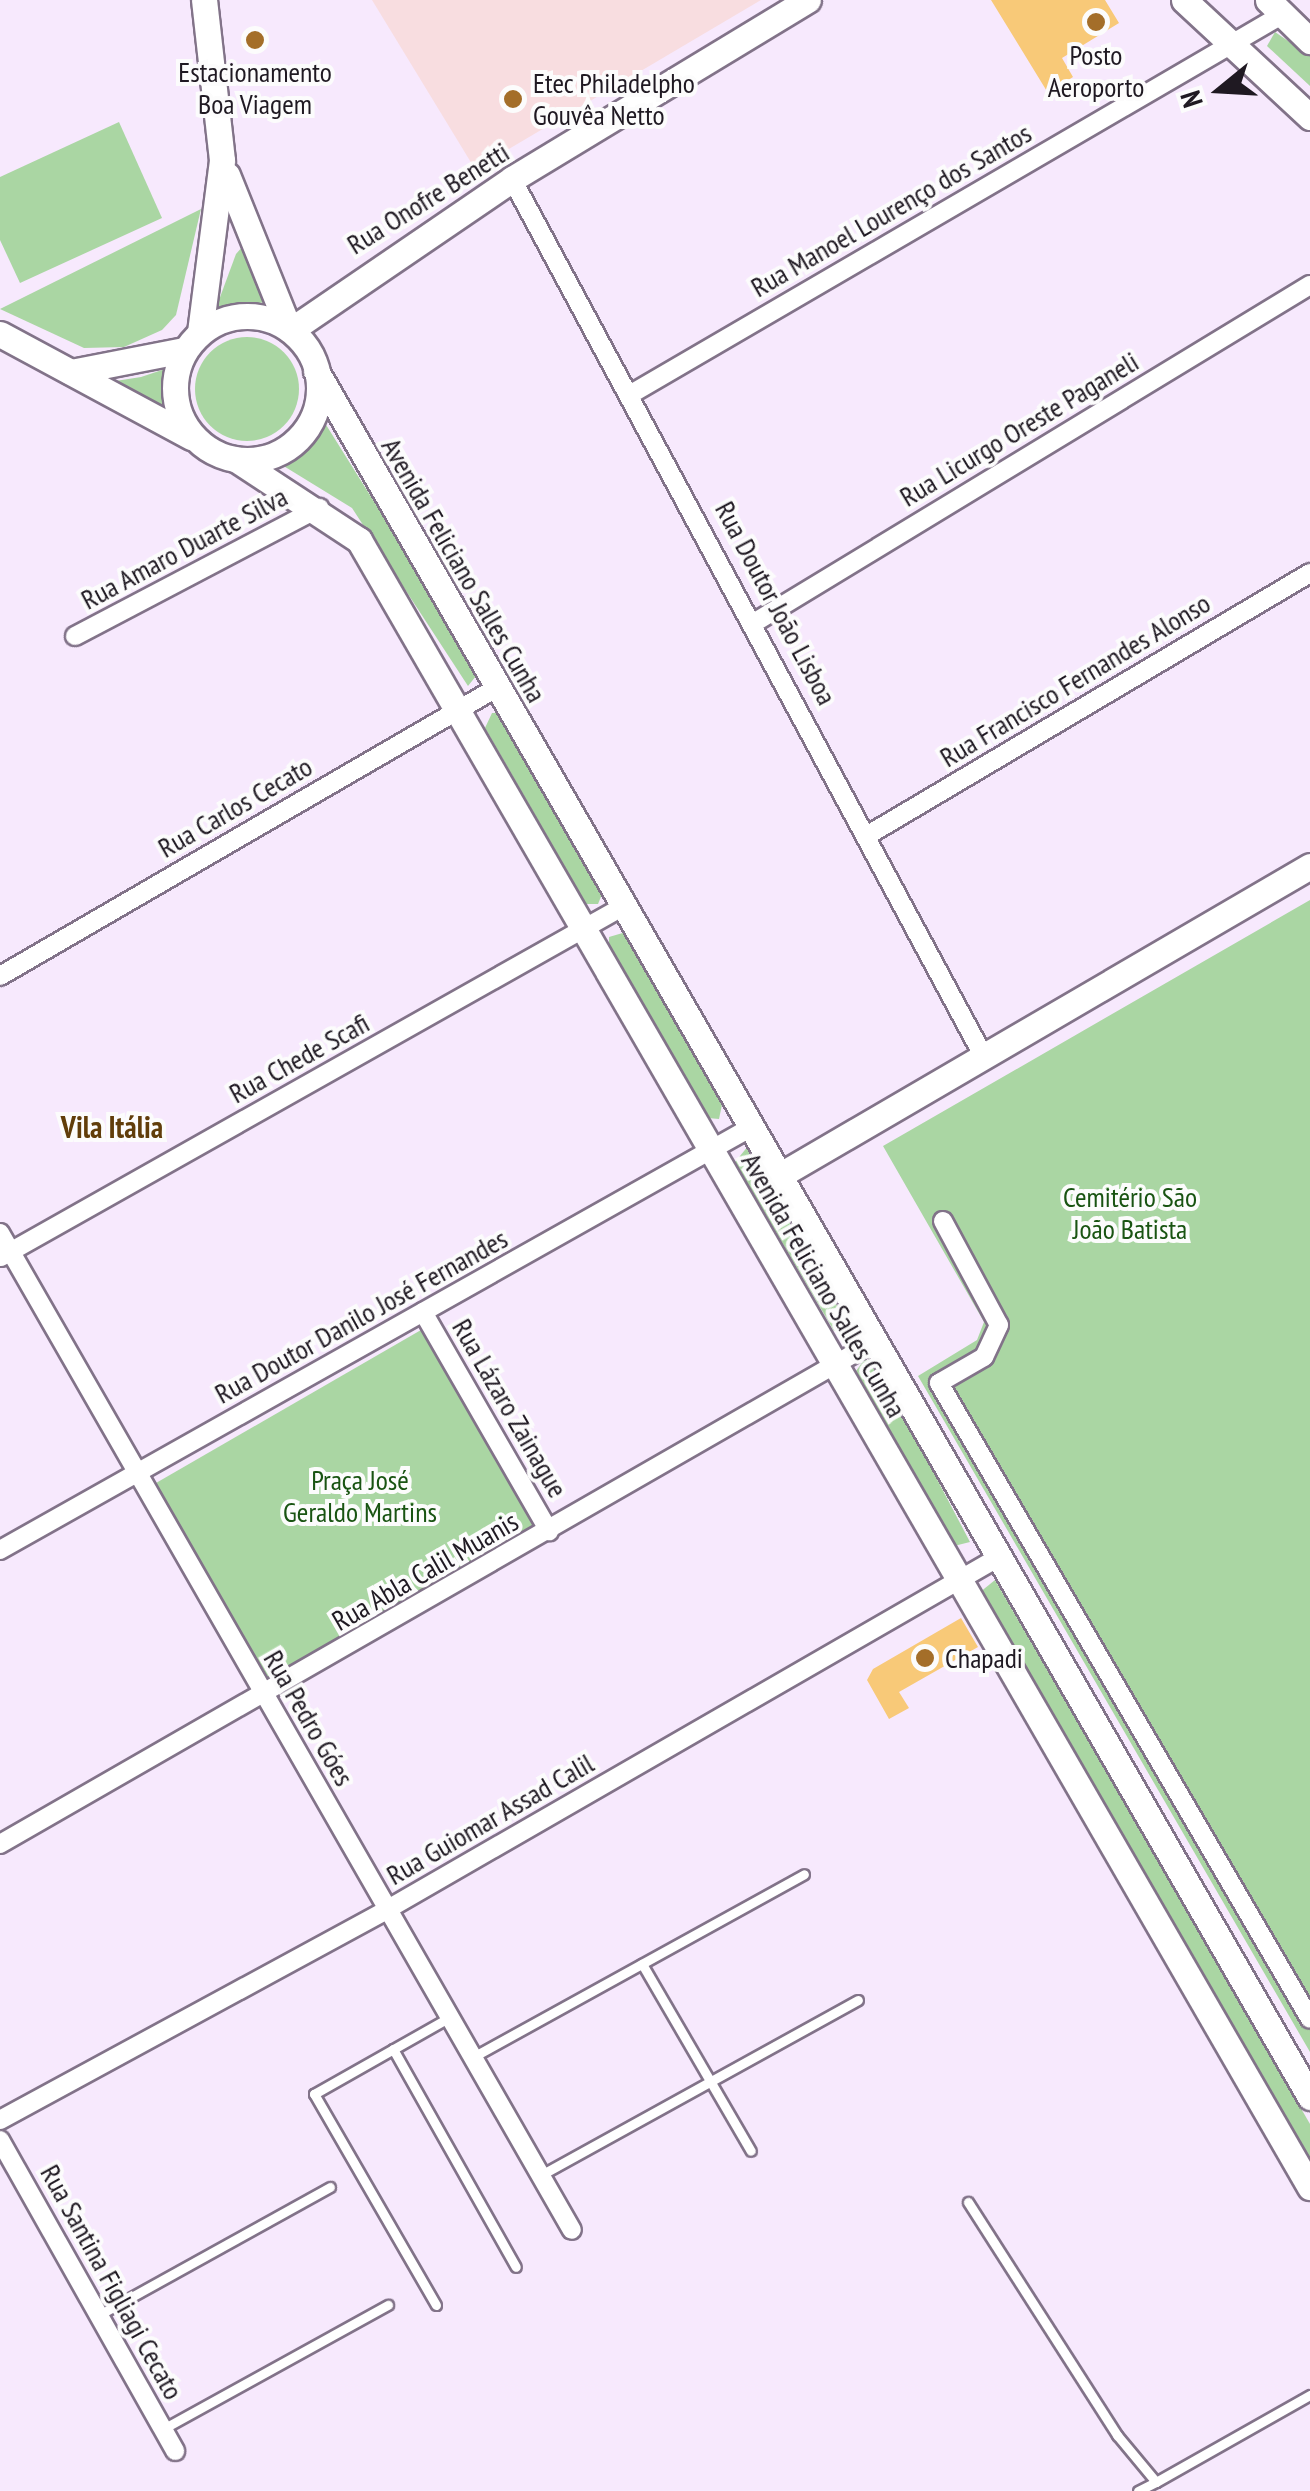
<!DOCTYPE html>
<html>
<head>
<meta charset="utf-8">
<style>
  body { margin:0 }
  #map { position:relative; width:1310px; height:2491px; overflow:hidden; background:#f7e9fd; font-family:"PT Sans Narrow",sans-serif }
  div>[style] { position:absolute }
  .education>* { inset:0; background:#f8dde0 }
  .green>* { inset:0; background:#aad6a3 }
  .round { border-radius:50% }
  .building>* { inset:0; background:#f8c978 }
  .roads { filter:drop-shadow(2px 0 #827389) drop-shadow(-2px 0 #827389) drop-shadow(0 2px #827389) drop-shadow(0 -2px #827389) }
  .lane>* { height:9px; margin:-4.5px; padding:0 4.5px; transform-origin:4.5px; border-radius:4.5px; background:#fff }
  .street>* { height:18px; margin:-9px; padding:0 9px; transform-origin:9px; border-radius:9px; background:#fff }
  .secondary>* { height:25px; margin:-12.5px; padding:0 12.5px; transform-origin:12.5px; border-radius:12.5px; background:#fff }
  .secondary>.ring { margin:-12.5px; padding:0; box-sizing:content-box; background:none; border:25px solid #fff; border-radius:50% }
  .dots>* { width:28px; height:28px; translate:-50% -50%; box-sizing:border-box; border:5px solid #fcfcfc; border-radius:50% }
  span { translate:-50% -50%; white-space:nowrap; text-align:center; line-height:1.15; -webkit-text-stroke:8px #fcfcfc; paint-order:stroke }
  .poi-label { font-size:28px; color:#1f1922 }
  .left { translate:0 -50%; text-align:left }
  .street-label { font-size:28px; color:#1f1922 }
  .park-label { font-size:28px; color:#195412 }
  .neighbourhood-label { font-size:30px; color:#613d0a; font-weight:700 }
  .north { position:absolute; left:1170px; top:40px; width:100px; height:100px; -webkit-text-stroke:8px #fcfcfc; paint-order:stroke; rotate:252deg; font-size:28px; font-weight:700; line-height:40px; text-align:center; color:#1f1922 }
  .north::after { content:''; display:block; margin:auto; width:35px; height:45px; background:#1f1922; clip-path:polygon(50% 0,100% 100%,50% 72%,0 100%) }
</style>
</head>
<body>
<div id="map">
  <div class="education">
    <div style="clip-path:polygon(372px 0,761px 0,475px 169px)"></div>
  </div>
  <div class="green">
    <div style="clip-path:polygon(1275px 32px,1310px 56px,1310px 86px,1267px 46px)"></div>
    <div style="clip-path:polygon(119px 122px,162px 218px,20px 283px,0 240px,0 177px)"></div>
    <div style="clip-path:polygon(201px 209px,176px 315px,162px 330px,124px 347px,84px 348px,0 309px)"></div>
    <div style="clip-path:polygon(243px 246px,268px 302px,216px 308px,236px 254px)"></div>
    <div class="round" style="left:195px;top:337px;width:104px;height:104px"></div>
    <div style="clip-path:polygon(165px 369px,168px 419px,109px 382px,141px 377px)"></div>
    <div style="clip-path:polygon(323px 420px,480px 671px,468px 686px,352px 508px,282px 465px)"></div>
    <div style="clip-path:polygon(492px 713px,500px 713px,605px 887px,598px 904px,586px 904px,485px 728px)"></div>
    <div style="clip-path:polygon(1310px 900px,1310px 2052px,918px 1376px,977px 1340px,984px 1322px,883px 1146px)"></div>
    <div style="clip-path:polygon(626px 932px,723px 1100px,719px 1119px,708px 1118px,609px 947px,609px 937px)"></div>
    <div style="clip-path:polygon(749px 1145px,853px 1325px,851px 1332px,834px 1331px,735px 1162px)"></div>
    <div style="clip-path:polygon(421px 1330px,534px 1526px,267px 1679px,156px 1483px)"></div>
    <div style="clip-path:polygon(864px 1360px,875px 1361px,970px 1542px,954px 1546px,856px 1371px)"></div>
    <div style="clip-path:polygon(995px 1580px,1310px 2124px,1310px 2161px,979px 1593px)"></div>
  </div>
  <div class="building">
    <div style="clip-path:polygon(991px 0,1105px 0,1119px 23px,1062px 58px,1073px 77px,1048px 93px)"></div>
    <div style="clip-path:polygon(961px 1618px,978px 1647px,899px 1692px,909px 1708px,889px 1719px,867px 1680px,873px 1669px)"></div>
  </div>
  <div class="roads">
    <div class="lane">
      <div style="left:642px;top:1964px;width:216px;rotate:59.8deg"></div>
      <div style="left:393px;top:2049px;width:250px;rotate:60.6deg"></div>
      <div style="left:473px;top:2057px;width:378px;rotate:-28.9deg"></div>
      <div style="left:541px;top:2175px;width:362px;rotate:-28.9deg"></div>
      <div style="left:968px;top:2202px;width:277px;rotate:57.4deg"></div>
      <div style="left:1117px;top:2435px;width:61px;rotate:50.3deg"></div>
      <div style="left:1156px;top:2482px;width:177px;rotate:-29.5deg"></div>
      <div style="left:436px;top:2305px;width:244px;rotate:-120deg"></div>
      <div style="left:314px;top:2094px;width:156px;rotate:-29.5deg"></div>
      <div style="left:99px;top:2315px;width:264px;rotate:-29deg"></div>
      <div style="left:163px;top:2429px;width:257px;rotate:-28.9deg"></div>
      <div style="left:1138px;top:2491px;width:20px;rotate:-27deg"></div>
    </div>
    <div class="street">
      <div style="left:512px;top:179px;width:997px;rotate:61.74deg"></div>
      <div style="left:631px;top:394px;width:755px;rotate:-30.23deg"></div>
      <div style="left:757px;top:621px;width:647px;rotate:-31.28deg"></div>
      <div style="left:75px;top:636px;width:276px;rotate:-27.7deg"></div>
      <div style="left:868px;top:835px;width:514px;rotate:-30.66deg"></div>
      <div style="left:0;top:976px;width:576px;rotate:-30.13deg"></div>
      <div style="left:943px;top:1221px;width:118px;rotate:61.7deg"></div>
      <div style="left:999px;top:1325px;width:35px;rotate:115deg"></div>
      <div style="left:984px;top:1357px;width:52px;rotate:150deg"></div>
      <div style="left:939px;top:1383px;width:736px;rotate:59.74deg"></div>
      <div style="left:0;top:1233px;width:1149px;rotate:60.16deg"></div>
      <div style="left:1px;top:1257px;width:715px;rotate:-29.4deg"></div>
      <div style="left:423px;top:1312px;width:253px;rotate:60.1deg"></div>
      <div style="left:0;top:1550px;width:858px;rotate:-29.37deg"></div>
      <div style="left:0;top:1844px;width:1008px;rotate:-29.87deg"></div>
      <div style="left:0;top:2120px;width:442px;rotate:-28.5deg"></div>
      <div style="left:388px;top:1909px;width:707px;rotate:-29.94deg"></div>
      <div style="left:0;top:2140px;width:357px;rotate:60.6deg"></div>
    </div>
    <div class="secondary">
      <div style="left:1184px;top:0;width:172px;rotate:42.9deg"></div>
      <div style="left:1268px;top:0;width:59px;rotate:44.3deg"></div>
      <div style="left:227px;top:175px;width:166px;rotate:68.1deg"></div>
      <div class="ring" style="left:175px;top:316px;width:119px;height:119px"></div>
      <div style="left:291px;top:330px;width:268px;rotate:-34.3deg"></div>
      <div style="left:512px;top:179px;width:346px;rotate:-31.2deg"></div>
      <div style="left:200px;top:332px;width:173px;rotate:-82.7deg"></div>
      <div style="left:222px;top:160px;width:161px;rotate:-96.4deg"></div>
      <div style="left:0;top:334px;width:217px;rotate:28.3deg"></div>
      <div style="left:316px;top:371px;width:1992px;rotate:60.06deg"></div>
      <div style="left:71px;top:372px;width:115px;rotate:-11deg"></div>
      <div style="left:237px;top:460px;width:146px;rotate:33.3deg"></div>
      <div style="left:359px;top:540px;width:1902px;rotate:60deg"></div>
      <div style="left:777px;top:1177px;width:617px;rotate:-30.26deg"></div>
    </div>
  </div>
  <div class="dots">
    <div style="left:1096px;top:22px;background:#a46e29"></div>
    <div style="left:255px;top:40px;background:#a46e29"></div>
    <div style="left:513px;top:99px;background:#a46e29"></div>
    <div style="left:925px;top:1658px;background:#a46e29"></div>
  </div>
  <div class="poi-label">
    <span style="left:1096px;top:71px">Posto<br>Aeroporto</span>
    <span style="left:255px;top:88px">Estacionamento<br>Boa Viagem</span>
    <span class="left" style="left:533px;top:99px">Etec Philadelpho<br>Gouvêa Netto</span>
    <span class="left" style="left:945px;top:1658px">Chapadi</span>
  </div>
  <div class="street-label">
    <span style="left:428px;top:198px;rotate:-32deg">Rua Onofre Benetti</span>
    <span style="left:891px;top:210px;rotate:-30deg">Rua Manoel Lourenço dos Santos</span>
    <span style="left:1019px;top:429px;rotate:-31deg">Rua Licurgo Oreste Paganeli</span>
    <span style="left:184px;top:548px;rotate:-28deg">Rua Amaro Duarte Silva</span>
    <span style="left:464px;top:570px;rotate:60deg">Avenida Feliciano Salles Cunha</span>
    <span style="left:776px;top:603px;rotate:62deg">Rua Doutor João Lisboa</span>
    <span style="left:1075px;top:680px;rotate:-31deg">Rua Francisco Fernandes Alonso</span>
    <span style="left:235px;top:807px;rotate:-30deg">Rua Carlos Cecato</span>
    <span style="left:299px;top:1058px;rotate:-29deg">Rua Chede Scafi</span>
    <span style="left:824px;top:1285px;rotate:60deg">Avenida Feliciano Salles Cunha</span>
    <span style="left:361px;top:1316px;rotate:-29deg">Rua Doutor Danilo José Fernandes</span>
    <span style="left:510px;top:1408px;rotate:60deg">Rua Lázaro Zainague</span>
    <span style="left:425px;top:1571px;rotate:-30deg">Rua Abla Calil Muanis</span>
    <span style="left:309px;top:1718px;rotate:60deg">Rua Pedro Góes</span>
    <span style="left:490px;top:1819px;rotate:-30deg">Rua Guiomar Assad Calil</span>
    <span style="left:112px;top:2282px;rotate:61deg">Rua Santina Figliagi Cecato</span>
  </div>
  <div class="park-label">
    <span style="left:1130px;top:1213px">Cemitério São<br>João Batista</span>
    <span style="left:360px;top:1496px">Praça José<br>Geraldo Martins</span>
  </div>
  <div class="neighbourhood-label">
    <span style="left:112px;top:1127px">Vila Itália</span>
  </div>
  <div class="north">N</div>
</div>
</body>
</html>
